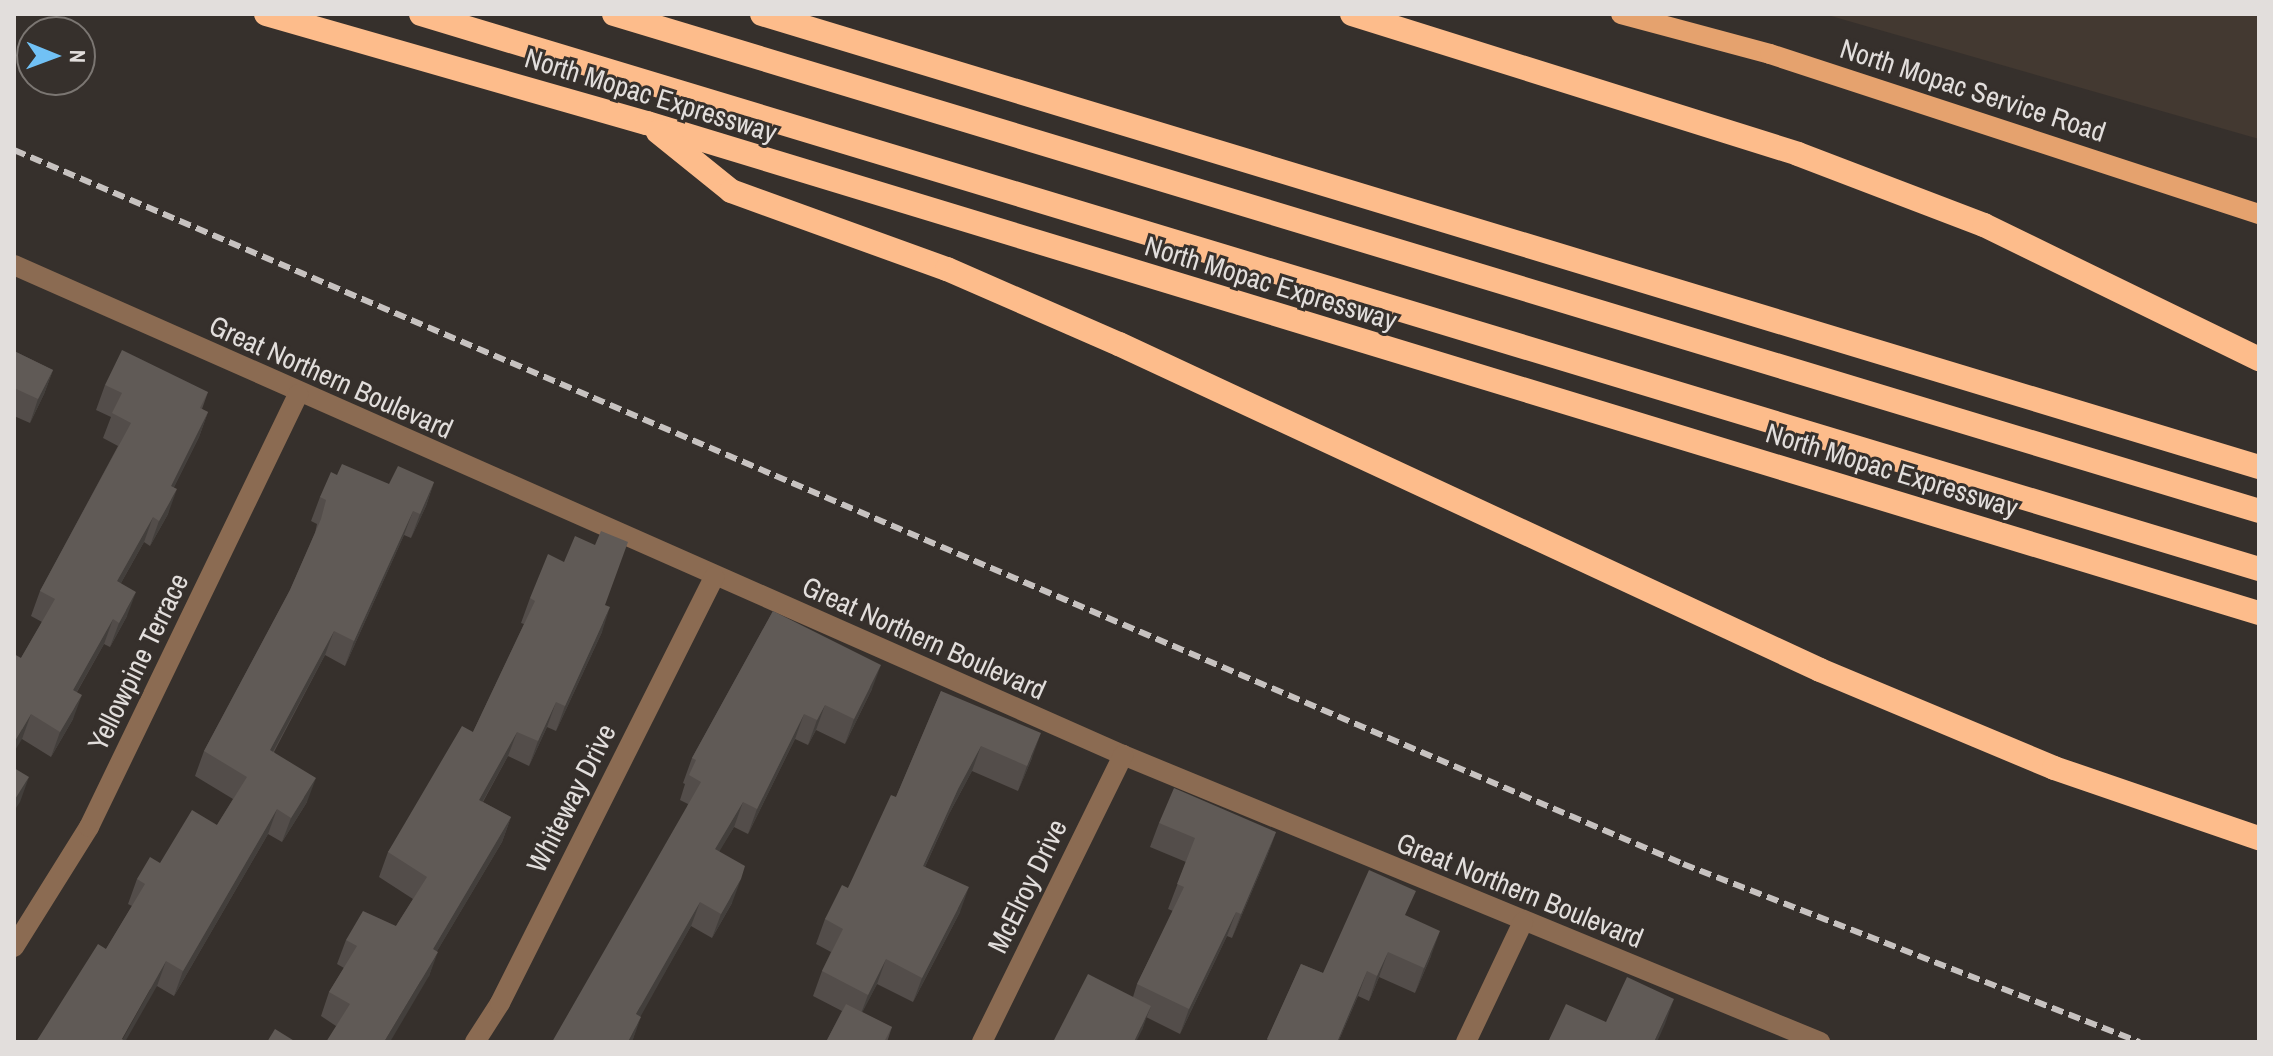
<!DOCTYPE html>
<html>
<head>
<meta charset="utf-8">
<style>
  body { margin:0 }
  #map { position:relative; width:2273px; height:1056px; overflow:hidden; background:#36302c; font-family:"Archivo Narrow",sans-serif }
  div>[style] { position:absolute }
  .built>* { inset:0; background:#433931 }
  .minor>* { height:20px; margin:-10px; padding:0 10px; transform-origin:10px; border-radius:10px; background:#8b6b52 }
  .major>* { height:20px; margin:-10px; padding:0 10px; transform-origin:10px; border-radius:10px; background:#e5a26e }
  .highway>* { height:24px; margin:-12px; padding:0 12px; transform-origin:12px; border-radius:12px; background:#fdbc8b }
  .rail>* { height:6px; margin-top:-3px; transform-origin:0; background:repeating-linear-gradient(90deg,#c7c2c0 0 12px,transparent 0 18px) }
  .wall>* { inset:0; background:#534d4a }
  .shaded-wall>* { inset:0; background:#433f3c }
  .building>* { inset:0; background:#605a56 }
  span { translate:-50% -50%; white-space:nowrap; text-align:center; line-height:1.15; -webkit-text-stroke:6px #36302c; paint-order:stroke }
  .street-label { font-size:28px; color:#e2dedc }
  .frame { position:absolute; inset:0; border:16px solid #e2dedc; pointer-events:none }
  .north { position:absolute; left:16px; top:16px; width:80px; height:80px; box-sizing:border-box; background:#36302c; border:2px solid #7b7672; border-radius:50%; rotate:91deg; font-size:22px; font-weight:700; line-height:32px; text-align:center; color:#e2dedc }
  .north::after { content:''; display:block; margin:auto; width:28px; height:36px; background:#71c1f5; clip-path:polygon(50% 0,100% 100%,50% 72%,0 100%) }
</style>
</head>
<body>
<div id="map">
  <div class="built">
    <div style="clip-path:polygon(1824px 14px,2259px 14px,2259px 139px)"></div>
  </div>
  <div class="minor">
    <div style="left:14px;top:265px;width:1212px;rotate:23.84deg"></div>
    <div style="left:1123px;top:755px;width:754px;rotate:22.38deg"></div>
    <div style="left:14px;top:947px;width:142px;rotate:-58deg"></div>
    <div style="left:89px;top:827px;width:481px;rotate:-64.2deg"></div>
    <div style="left:475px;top:1042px;width:46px;rotate:-57.3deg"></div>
    <div style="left:500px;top:1003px;width:477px;rotate:-63.3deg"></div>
    <div style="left:982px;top:1042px;width:320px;rotate:-63.8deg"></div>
    <div style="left:1466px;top:1042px;width:133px;rotate:-64.6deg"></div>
  </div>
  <div class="major">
    <div style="left:1621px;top:14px;width:154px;rotate:15deg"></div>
    <div style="left:1770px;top:54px;width:515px;rotate:18.12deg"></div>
  </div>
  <div class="highway">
    <div style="left:266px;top:14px;width:396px;rotate:16deg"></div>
    <div style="left:647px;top:123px;width:1685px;rotate:16.91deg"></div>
    <div style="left:421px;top:14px;width:1920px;rotate:16.8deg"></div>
    <div style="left:614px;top:14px;width:1718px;rotate:16.81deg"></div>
    <div style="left:762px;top:14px;width:1564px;rotate:16.84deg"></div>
    <div style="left:1352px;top:14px;width:467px;rotate:17.4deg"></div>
    <div style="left:1798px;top:154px;width:199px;rotate:20.9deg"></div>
    <div style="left:1984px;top:225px;width:306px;rotate:26deg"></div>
    <div style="left:658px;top:132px;width:94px;rotate:38.9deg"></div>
    <div style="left:731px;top:191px;width:230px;rotate:19.9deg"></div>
    <div style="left:947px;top:269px;width:188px;rotate:23.6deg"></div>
    <div style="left:1119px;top:344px;width:773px;rotate:24.94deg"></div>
    <div style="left:1820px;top:670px;width:254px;rotate:22.7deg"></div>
    <div style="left:2054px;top:768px;width:217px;rotate:18.9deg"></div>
  </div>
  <div class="rail">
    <div style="left:14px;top:150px;width:1815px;rotate:23.16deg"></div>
    <div style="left:1683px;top:864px;width:490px;rotate:21.3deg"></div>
  </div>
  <div class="wall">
    <div style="clip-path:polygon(14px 351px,53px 370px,44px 394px,30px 423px,14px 416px)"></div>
    <div style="clip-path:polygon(105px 385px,208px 392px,202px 409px,208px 412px,199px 437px,174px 487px,168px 514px,150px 546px,144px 542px,121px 583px,127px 616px,110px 647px,104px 644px,77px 692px,73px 719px,51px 757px,22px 739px,21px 658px,42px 622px,31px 616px,40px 591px,118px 446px,103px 438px,111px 417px,96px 410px)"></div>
    <div style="clip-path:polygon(337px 475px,389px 484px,434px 482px,426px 506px,411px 538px,404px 535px,345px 666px,325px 655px,274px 752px,307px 802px,282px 842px,268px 834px,174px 996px,157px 986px,36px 1042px,106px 949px,132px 906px,128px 904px,137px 879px,217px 825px,233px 799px,195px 776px,204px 751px,290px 590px,315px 533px,317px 524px,311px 521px,320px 497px)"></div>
    <div style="clip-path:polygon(530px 598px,605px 605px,602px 632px,556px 731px,547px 727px,529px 766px,508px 756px,483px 802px,511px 817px,502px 842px,437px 951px,429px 976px,336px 1026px,321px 1016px,329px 992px,344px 968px,337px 964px,346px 940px,396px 926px,413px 899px,379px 877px,388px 852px,473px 732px,524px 624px,521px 623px)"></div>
    <div style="clip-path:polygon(773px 611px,872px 689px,845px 744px,816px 730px,808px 745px,795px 739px,748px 834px,734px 827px,719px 851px,732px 903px,712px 938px,691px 926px,640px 1016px,632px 1042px,688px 804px,680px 800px,685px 784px,683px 783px,692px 758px)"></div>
    <div style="clip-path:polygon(941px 691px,1032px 758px,1018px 791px,972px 771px,949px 814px,925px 867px,960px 912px,913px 1002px,877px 984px,862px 1012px,892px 1027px,887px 1042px,826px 1042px,842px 1011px,813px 996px,822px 971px,831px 952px,816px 944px,825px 919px,848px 888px,896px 797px)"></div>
    <div style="clip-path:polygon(1159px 823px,1276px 832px,1267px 856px,1232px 938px,1227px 936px,1180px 1034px,1146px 1017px,1142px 1030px,1133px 997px,1137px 984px,1173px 911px,1168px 909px,1186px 862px,1150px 847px)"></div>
    <div style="clip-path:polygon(1407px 916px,1431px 956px,1415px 993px,1379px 977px,1369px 1001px,1358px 996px,1339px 1040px,1342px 1042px,1266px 1042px,1301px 964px,1323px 973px)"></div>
  </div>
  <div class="shaded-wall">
    <div style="clip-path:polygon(53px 370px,44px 394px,30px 423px,38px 399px)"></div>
    <div style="clip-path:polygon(208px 412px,199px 437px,162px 511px,171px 486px)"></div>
    <div style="clip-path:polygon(434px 482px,426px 506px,411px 538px,420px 514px)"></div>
    <div style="clip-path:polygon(177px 489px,168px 514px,150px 546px,159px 521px)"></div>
    <div style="clip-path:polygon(413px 511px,404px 535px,345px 666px,354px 641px)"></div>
    <div style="clip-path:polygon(153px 517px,144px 542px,108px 606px,117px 581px)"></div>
    <div style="clip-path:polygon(136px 592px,127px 616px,110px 647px,119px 623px)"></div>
    <div style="clip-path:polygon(610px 607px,602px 632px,556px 731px,565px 706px)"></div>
    <div style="clip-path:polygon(113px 619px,104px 644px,64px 714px,73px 690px)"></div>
    <div style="clip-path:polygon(334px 631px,325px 655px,261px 774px,270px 750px)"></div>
    <div style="clip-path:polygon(881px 665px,872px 689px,845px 744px,854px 719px)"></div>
    <div style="clip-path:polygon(82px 695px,73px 719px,51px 757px,60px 732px)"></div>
    <div style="clip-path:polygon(556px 702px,547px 727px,529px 766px,538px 741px)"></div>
    <div style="clip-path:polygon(825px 705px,816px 730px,808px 745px,817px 720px)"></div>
    <div style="clip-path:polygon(31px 714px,22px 739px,14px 752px,14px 743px)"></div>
    <div style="clip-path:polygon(804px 714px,795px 739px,748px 834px,757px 809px)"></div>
    <div style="clip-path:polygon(517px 732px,508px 756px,470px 824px,479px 800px)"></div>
    <div style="clip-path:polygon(1041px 733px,1032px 758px,1018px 791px,1027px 766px)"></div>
    <div style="clip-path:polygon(981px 746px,972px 771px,949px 814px,914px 891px,923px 866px,958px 789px)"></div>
    <div style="clip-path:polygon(29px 777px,20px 802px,14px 811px,14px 801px)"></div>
    <div style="clip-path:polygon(316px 778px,307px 802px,282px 842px,291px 818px)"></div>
    <div style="clip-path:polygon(743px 802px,734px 827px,706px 874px,715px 849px)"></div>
    <div style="clip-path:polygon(277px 809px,268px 834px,174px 996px,183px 971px)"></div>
    <div style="clip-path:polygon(511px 817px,502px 842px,424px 973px,433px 949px)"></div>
    <div style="clip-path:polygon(1276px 832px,1267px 856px,1232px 938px,1241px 914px)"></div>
    <div style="clip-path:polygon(741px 879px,732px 903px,712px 938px,721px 914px)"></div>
    <div style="clip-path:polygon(969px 887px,960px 912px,913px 1002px,922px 978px)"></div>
    <div style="clip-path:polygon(700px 902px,691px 926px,628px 1039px,636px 1014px)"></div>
    <div style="clip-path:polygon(1236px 912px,1227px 936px,1180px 1034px,1189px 1009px)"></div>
    <div style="clip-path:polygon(1440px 931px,1431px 956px,1415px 993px,1424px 968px)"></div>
    <div style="clip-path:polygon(438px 952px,429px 976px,390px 1042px,384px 1042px)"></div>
    <div style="clip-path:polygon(1388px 952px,1379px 977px,1369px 1001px,1377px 976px)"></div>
    <div style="clip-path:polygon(886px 959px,877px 984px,859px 1019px,868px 995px)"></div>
    <div style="clip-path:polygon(166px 961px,157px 986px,125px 1042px,121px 1042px)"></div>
    <div style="clip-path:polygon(1367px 971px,1358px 996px,1338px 1042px,1337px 1042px)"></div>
    <div style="clip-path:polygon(1674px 999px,1665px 1024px,1657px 1042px,1654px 1042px)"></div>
    <div style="clip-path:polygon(1151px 1006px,1142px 1030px,1136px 1042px,1134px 1042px)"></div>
    <div style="clip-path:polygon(641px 1017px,632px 1042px,628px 1042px)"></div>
  </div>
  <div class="building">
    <div style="clip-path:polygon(122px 350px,208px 392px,200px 408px,208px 412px,171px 486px,177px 489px,159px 521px,153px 517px,117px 581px,136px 592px,119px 623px,113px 619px,73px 690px,82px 695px,60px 732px,31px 714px,14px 743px,14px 654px,21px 658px,55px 599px,40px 591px,131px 423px,112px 413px,122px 393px,105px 385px)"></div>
    <div style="clip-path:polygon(14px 351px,53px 370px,38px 399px,14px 388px)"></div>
    <div style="clip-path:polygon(342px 464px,389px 484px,398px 466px,434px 482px,420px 514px,413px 511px,354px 641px,334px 631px,270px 750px,316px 778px,291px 818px,277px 809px,183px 971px,166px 961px,122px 1039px,126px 1042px,36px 1042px,98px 944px,106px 949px,145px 884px,137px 879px,150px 857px,160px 863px,192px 810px,217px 825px,247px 777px,204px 751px,290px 590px,321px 519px,326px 500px,320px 497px,331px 472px,337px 475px)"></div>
    <div style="clip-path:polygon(601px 531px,628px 542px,605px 605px,610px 607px,565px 706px,556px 702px,538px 741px,517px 732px,479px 800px,511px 817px,433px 949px,438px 952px,384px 1042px,326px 1042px,350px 1004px,329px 992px,357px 946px,346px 940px,363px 911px,396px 926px,427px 877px,388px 852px,462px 726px,473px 732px,535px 601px,530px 598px,548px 554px,564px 562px,575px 536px,595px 545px)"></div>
    <div style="clip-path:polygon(773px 611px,881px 665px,854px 719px,825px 705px,817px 720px,804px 714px,757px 809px,743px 802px,715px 849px,745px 866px,741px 879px,721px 914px,700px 902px,636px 1014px,641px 1017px,628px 1042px,552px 1042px,701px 782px,689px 775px,696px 760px,692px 758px)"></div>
    <div style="clip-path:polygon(941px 691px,1041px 733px,1027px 766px,981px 746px,958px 789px,923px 866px,969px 887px,922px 978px,886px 959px,868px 995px,822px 971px,843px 929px,825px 919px,842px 885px,848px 888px,891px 795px,896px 797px)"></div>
    <div style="clip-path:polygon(14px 768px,29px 777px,14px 801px)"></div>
    <div style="clip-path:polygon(1174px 788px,1276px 832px,1241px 914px,1236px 912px,1189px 1009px,1137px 984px,1184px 887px,1177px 884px,1195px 838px,1159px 823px)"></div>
    <div style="clip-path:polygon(1369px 870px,1416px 891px,1405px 915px,1440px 931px,1424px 968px,1388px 952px,1377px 976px,1367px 971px,1338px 1040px,1342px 1042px,1274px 1042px,1267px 1039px,1301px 964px,1323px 973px)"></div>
    <div style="clip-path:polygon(1088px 974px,1151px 1006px,1134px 1042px,1053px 1042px)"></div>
    <div style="clip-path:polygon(1627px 977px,1674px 999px,1654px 1042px,1548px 1042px,1566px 1004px,1606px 1022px)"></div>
    <div style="clip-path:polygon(846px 1004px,892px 1027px,884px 1042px,826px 1042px)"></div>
    <div style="clip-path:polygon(275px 1029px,296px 1042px,267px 1042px)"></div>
  </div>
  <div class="street-label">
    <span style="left:1973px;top:90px;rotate:18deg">North Mopac Service Road</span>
    <span style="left:651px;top:95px;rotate:17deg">North Mopac Expressway</span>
    <span style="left:1271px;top:283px;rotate:17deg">North Mopac Expressway</span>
    <span style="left:331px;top:377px;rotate:24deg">Great Northern Boulevard</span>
    <span style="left:1892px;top:470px;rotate:17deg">North Mopac Expressway</span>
    <span style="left:924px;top:638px;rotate:24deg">Great Northern Boulevard</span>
    <span style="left:138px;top:662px;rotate:-64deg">Yellowpine Terrace</span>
    <span style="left:571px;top:798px;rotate:-63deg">Whiteway Drive</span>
    <span style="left:1027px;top:886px;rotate:-64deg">McElroy Drive</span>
    <span style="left:1520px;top:890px;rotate:22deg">Great Northern Boulevard</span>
  </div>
  <div class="frame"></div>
  <div class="north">N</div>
</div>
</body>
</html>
